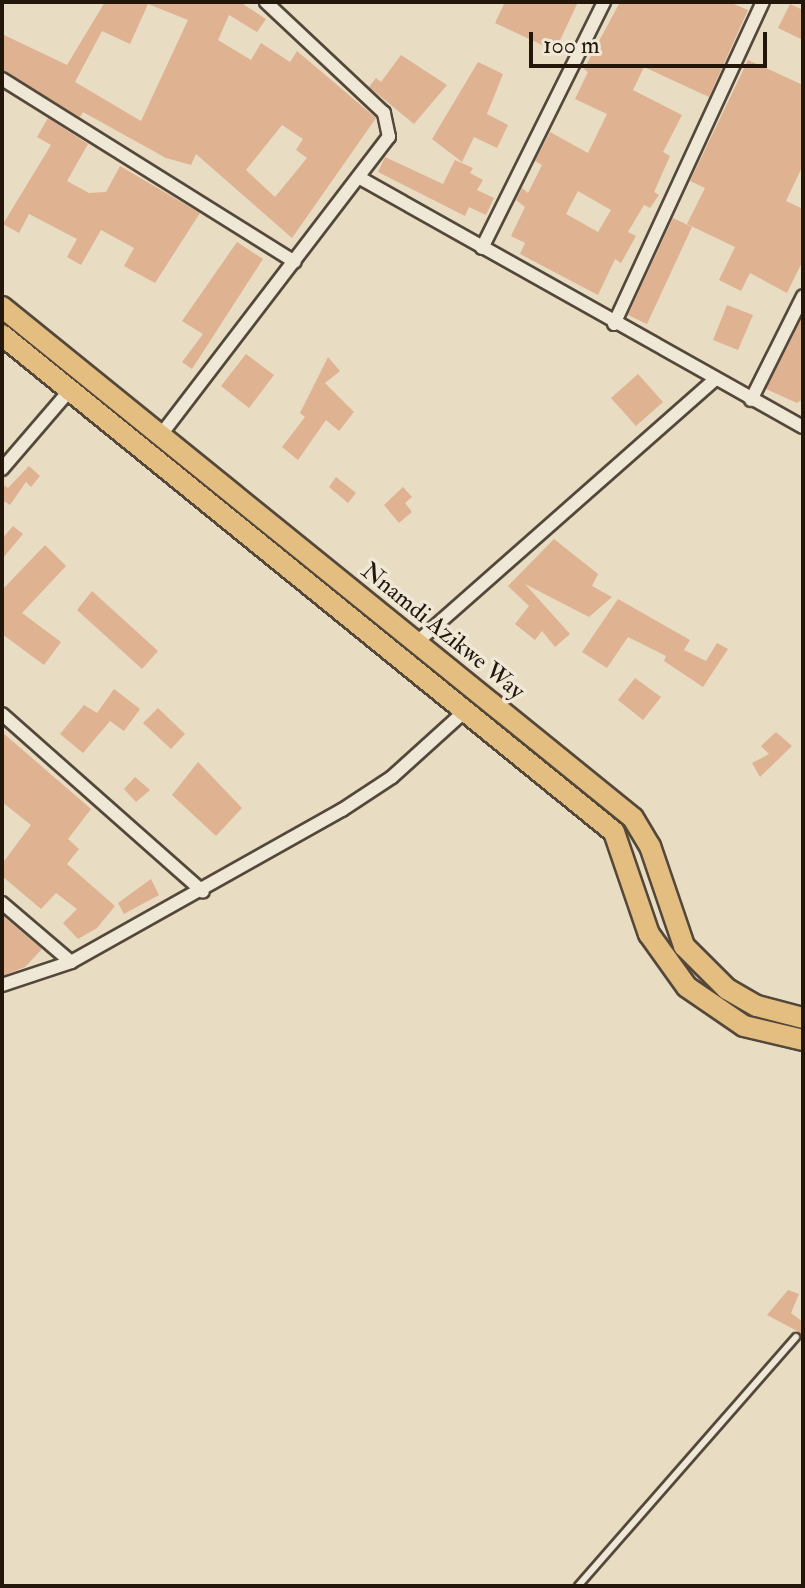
<!DOCTYPE html>
<html>
<head>
<meta charset="utf-8">
<style>
  body { margin:0 }
  #map { position:relative; width:805px; height:1588px; overflow:hidden; background:#e8dcc2; font-family:"IM FELL Double Pica",serif }
  div>[style] { position:absolute }
  .building>* { inset:0; background:#dfb292 }
  .roads { filter:drop-shadow(2px 0 #54483a) drop-shadow(-2px 0 #54483a) drop-shadow(0 2px #54483a) drop-shadow(0 -2px #54483a) }
  .service>* { height:6px; margin:-3px; padding:0 3px; transform-origin:3px; border-radius:3px; background:#f0e8d7 }
  .minor>* { height:12px; margin:-6px; padding:0 6px; transform-origin:6px; border-radius:6px; background:#f0e8d7 }
  .trunk>* { height:20px; margin:-10px; padding:0 10px; transform-origin:10px; border-radius:10px; background:#e4be81 }
  span { translate:-50% -50%; white-space:nowrap; text-align:center; line-height:1.15; -webkit-text-stroke:7px #f0e8d7; paint-order:stroke }
  .street-label { font-size:24px; color:#23170c }
  .frame { position:absolute; inset:0; border:4px solid #23170c; pointer-events:none }
  .scale { position:absolute; left:529px; top:32px; width:238px; height:36px; box-sizing:border-box; border:4px solid #23170c; border-top:0; padding-left:10px; font-size:24px; line-height:28px; white-space:nowrap; color:#23170c; -webkit-text-stroke:6px #f0e8d7; paint-order:stroke }
</style>
</head>
<body>
<div id="map">
  <div class="building">
    <div style="clip-path:polygon(evenodd,105px 2px,240px 2px,266px 19px,257px 32px,229px 15px,218px 40px,251px 60px,261px 43px,290px 62px,297px 51px,376px 118px,292px 238px,196px 154px,191px 165px,166px 158px,83px 112px,80px 117px,2px 70px,2px 34px,67px 65px,105px 2px,148px 4px,188px 20px,141px 121px,75px 82px,102px 31px,130px 44px,148px 4px,105px 2px,282px 125px,303px 139px,296px 150px,307px 158px,275px 197px,246px 170px,282px 125px)"></div>
    <div style="clip-path:polygon(505px 2px,578px 2px,555px 51px,495px 23px)"></div>
    <div style="clip-path:polygon(evenodd,620px 2px,729px 2px,748px 10px,709px 97px,644px 67px,633px 90px,682px 115px,663px 152px,670px 156px,654px 192px,659px 195px,650px 208px,644px 205px,628px 232px,636px 236px,621px 263px,615px 259px,598px 295px,520px 254px,525px 243px,511px 236px,525px 207px,516px 200px,522px 188px,528px 193px,542px 165px,535px 161px,550px 132px,588px 153px,607px 114px,575px 99px,588px 72px,584px 69px,620px 2px,578px 191px,611px 210px,598px 232px,566px 214px,578px 191px)"></div>
    <div style="clip-path:polygon(790px 4px,803px 10px,803px 40px,778px 28px)"></div>
    <div style="clip-path:polygon(401px 55px,447px 85px,414px 124px,369px 87px,376px 78px,381px 82px)"></div>
    <div style="clip-path:polygon(748px 60px,803px 85px,803px 165px,786px 201px,803px 209px,803px 260px,787px 293px,750px 273px,741px 291px,719px 280px,735px 247px,687px 224px,705px 188px,690px 181px)"></div>
    <div style="clip-path:polygon(478px 62px,503px 74px,487px 114px,508px 125px,497px 148px,474px 137px,462px 162px,432px 139px)"></div>
    <div style="clip-path:polygon(48px 118px,88px 144px,67px 181px,89px 193px,106px 192px,120px 166px,200px 213px,155px 283px,124px 266px,134px 248px,101px 230px,81px 265px,67px 257px,77px 239px,29px 214px,19px 233px,3px 224px,51px 145px,37px 137px)"></div>
    <div style="clip-path:polygon(385px 157px,443px 184px,455px 160px,473px 168px,470px 173px,483px 180px,477px 190px,494px 198px,486px 215px,469px 207px,465px 216px,378px 172px)"></div>
    <div style="clip-path:polygon(673px 218px,692px 227px,647px 324px,628px 315px)"></div>
    <div style="clip-path:polygon(237px 242px,263px 259px,192px 369px,182px 362px,203px 334px,182px 321px)"></div>
    <div style="clip-path:polygon(727px 305px,753px 315px,738px 350px,713px 340px)"></div>
    <div style="clip-path:polygon(803px 316px,803px 399px,797px 403px,766px 389px)"></div>
    <div style="clip-path:polygon(246px 354px,274px 375px,249px 408px,221px 386px)"></div>
    <div style="clip-path:polygon(328px 357px,340px 371px,325px 383px,354px 412px,339px 431px,326px 420px,298px 460px,282px 447px,305px 417px,300px 413px)"></div>
    <div style="clip-path:polygon(638px 374px,663px 402px,636px 426px,611px 398px)"></div>
    <div style="clip-path:polygon(29px 466px,40px 476px,31px 487px,26px 482px,10px 505px,2px 500px,2px 484px,8px 488px)"></div>
    <div style="clip-path:polygon(336px 477px,356px 493px,348px 503px,329px 487px)"></div>
    <div style="clip-path:polygon(403px 487px,412px 497px,405px 503px,412px 512px,399px 523px,384px 505px)"></div>
    <div style="clip-path:polygon(13px 526px,23px 534px,2px 559px,2px 539px)"></div>
    <div style="clip-path:polygon(554px 539px,598px 574px,592px 586px,612px 597px,589px 617px,525px 584px,570px 634px,555px 647px,542px 631px,535px 640px,515px 624px,529px 606px,508px 586px)"></div>
    <div style="clip-path:polygon(45px 545px,66px 566px,22px 613px,61px 642px,44px 665px,2px 634px,2px 590px)"></div>
    <div style="clip-path:polygon(92px 591px,158px 651px,142px 669px,77px 610px)"></div>
    <div style="clip-path:polygon(618px 599px,690px 640px,684px 650px,706px 661px,717px 643px,728px 649px,703px 687px,664px 661px,666px 656px,628px 637px,607px 668px,582px 652px)"></div>
    <div style="clip-path:polygon(635px 678px,661px 697px,643px 720px,618px 700px)"></div>
    <div style="clip-path:polygon(114px 689px,140px 709px,124px 731px,110px 721px,83px 753px,60px 734px,84px 705px,97px 713px)"></div>
    <div style="clip-path:polygon(158px 708px,185px 734px,171px 749px,143px 723px)"></div>
    <div style="clip-path:polygon(2px 732px,91px 809px,68px 839px,79px 849px,67px 864px,115px 906px,97px 928px,78px 939px,63px 923px,77px 909px,56px 893px,41px 909px,2px 876px,2px 864px,31px 825px,2px 802px)"></div>
    <div style="clip-path:polygon(776px 732px,792px 746px,760px 777px,752px 763px,769px 754px,761px 746px)"></div>
    <div style="clip-path:polygon(198px 762px,242px 808px,216px 836px,172px 795px)"></div>
    <div style="clip-path:polygon(135px 777px,150px 790px,136px 802px,124px 789px)"></div>
    <div style="clip-path:polygon(151px 879px,159px 895px,124px 914px,118px 903px)"></div>
    <div style="clip-path:polygon(2px 915px,42px 949px,25px 967px,2px 976px)"></div>
    <div style="clip-path:polygon(788px 1290px,799px 1294px,791px 1313px,803px 1322px,803px 1342px,799px 1332px,767px 1315px)"></div>
  </div>
  <div class="roads">
    <div class="service">
      <div style="left:578px;top:1586px;width:331px;rotate:-48.8deg"></div>
    </div>
    <div class="minor">
      <div style="left:2px;top:79px;width:345px;rotate:32deg"></div>
      <div style="left:360px;top:178px;width:508px;rotate:29.34deg"></div>
      <div style="left:482px;top:248px;width:275px;rotate:-63.6deg"></div>
      <div style="left:614px;top:324px;width:355px;rotate:-65.2deg"></div>
      <div style="left:751px;top:400px;width:116px;rotate:-63.4deg"></div>
      <div style="left:160px;top:436px;width:377px;rotate:-52.6deg"></div>
      <div style="left:389px;top:137px;width:25px;rotate:-102deg"></div>
      <div style="left:384px;top:113px;width:162px;rotate:-136.8deg"></div>
      <div style="left:2px;top:469px;width:104px;rotate:-49.3deg"></div>
      <div style="left:416px;top:643px;width:397px;rotate:-41.4deg"></div>
      <div style="left:2px;top:714px;width:268px;rotate:41.5deg"></div>
      <div style="left:2px;top:903px;width:91px;rotate:40.5deg"></div>
      <div style="left:2px;top:985px;width:73px;rotate:-18.4deg"></div>
      <div style="left:71px;top:962px;width:311px;rotate:-29.3deg"></div>
      <div style="left:342px;top:810px;width:60px;rotate:-33.4deg"></div>
      <div style="left:392px;top:777px;width:98px;rotate:-42.1deg"></div>
    </div>
    <div class="trunk">
      <div style="left:2px;top:307px;width:812px;rotate:39deg"></div>
      <div style="left:633px;top:818px;width:33px;rotate:59deg"></div>
      <div style="left:650px;top:846px;width:106px;rotate:71.2deg"></div>
      <div style="left:684px;top:946px;width:61px;rotate:45deg"></div>
      <div style="left:727px;top:989px;width:34px;rotate:30deg"></div>
      <div style="left:757px;top:1006px;width:48px;rotate:14.6deg"></div>
      <div style="left:2px;top:335px;width:788px;rotate:39.08deg"></div>
      <div style="left:614px;top:832px;width:108px;rotate:71.1deg"></div>
      <div style="left:649px;top:934px;width:65px;rotate:54.4deg"></div>
      <div style="left:687px;top:987px;width:69px;rotate:34.4deg"></div>
      <div style="left:744px;top:1026px;width:61px;rotate:13.3deg"></div>
    </div>
  </div>
  <div class="street-label">
    <span style="left:443px;top:631px;rotate:39deg">Nnamdi Azikwe Way</span>
  </div>
  <div class="frame"></div>
  <div class="scale">100 m</div>
</div>
</body>
</html>
